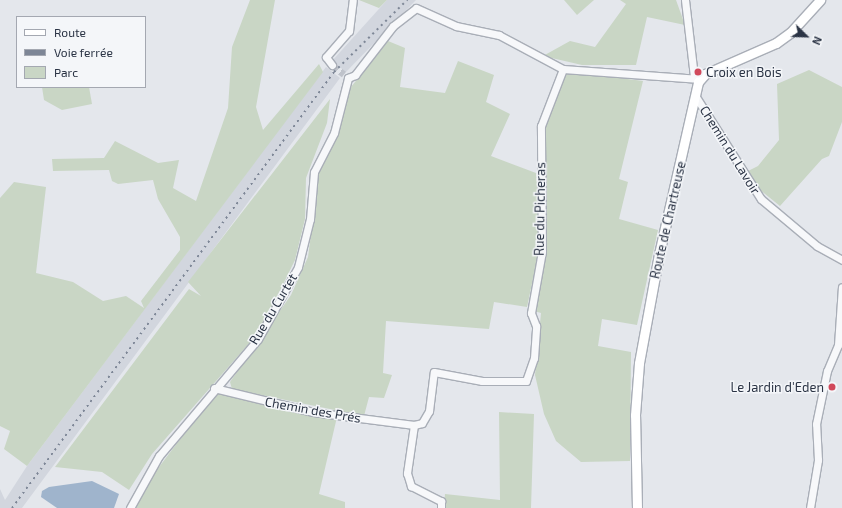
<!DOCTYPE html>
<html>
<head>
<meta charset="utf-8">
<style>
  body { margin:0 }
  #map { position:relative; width:842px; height:508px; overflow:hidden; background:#e4e7ec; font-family:"Exo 2",sans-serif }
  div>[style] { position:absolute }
  .built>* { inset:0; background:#d2d6de }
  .green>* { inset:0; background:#c9d6c5 }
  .water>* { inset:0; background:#9fb4cc }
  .street-tunnel>* { height:7px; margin-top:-3.5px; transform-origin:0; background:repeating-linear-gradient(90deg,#bfc3cb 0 7px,transparent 0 10.5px) }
  .roads { filter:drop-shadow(1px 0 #a9aeb7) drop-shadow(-1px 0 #a9aeb7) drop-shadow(0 1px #a9aeb7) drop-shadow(0 -1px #a9aeb7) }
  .street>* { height:7px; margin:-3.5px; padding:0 3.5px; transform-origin:3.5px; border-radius:3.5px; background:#f7f8fa }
  .secondary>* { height:9px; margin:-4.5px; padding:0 4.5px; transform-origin:4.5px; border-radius:4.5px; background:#fff }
  .rail>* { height:2px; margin-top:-1px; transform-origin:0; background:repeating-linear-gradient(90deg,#7d8696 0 2px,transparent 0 6px) }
  .dots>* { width:11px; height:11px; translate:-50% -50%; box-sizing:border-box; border:2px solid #f4f6f9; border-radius:50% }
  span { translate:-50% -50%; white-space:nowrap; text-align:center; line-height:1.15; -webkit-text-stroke:3px #f4f6f9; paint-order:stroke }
  .poi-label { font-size:13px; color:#2b3445 }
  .left { translate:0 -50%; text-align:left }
  .right { translate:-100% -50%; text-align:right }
  .street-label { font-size:13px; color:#2b3445 }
  .legend { position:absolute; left:16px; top:16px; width:130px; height:72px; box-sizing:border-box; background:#f4f6f9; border:1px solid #a4a8b1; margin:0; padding:5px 7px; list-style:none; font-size:12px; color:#2b3445 }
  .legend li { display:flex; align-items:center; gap:8px; height:20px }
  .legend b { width:20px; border:1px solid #a4a8b1 }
  .north { position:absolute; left:786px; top:16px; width:40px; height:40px; -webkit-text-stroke:3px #f4f6f9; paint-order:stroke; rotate:113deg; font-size:11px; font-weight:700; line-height:16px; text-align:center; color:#2b3445 }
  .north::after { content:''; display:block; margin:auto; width:14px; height:18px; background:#2b3445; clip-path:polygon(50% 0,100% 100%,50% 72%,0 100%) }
</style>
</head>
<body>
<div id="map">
  <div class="built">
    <div style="clip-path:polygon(387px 0,416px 0,346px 72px,332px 61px)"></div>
    <div style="clip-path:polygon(326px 67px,340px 78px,22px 508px,0 508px,0 489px,5px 500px,27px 466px)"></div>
  </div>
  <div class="green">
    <div style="clip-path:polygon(250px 0,275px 0,256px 107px,263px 130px,319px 64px,323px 72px,27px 466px,4px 449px,10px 431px,0 426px,0 198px,14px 182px,46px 187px,36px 273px,73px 282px,103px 301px,126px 296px,144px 308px,141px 301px,180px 250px,180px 237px,158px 199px,153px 180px,118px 184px,112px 181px,109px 170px,53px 171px,52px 159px,104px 158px,115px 141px,158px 163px,179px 160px,173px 188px,196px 201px,228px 108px,232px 47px)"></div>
    <div style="clip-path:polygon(359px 0,387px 0,379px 8px)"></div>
    <div style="clip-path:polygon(564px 0,594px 0,577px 15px)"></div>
    <div style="clip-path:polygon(620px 0,676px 0,685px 25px,647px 17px,636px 65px,582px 65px,543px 56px,570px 41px,595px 47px,626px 4px)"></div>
    <div style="clip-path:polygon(388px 41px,405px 48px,400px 87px,445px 93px,458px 61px,494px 75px,486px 102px,510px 114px,491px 156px,536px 173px,542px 237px,527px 307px,494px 302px,489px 329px,386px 321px,383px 373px,392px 375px,384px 398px,369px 397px,364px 416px,232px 389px,230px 382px,291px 295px,308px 257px,319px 172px,336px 137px,351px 87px)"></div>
    <div style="clip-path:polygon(809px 70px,842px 87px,842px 122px,829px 156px,822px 159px,780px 206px,760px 190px,748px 171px,758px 166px,779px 140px,777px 84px)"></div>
    <div style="clip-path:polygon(566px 71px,643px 81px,619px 179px,628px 182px,619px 219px,658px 230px,637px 325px,602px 319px,598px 346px,631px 352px,630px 461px,581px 462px,556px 441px,544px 414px,535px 375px,541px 313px,534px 311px,547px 245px,544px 130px)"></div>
    <div style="clip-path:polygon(42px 87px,89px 87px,92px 104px,62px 110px,44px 100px)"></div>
    <div style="clip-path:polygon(330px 99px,327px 123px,306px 178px,305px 219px,295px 260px,260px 331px,152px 454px,129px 490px,102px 472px,55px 467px,189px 289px,201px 296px,188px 282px)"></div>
    <div style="clip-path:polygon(215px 393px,337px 417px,319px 494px,345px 502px,345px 508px,136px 508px,156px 471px)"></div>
    <div style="clip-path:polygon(499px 412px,534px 414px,531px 508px,444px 508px,445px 494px,500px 500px)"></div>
  </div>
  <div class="water">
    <div style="clip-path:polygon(92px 481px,119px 494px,114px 508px,57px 508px,41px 497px,42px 491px,49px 487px)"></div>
  </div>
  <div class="street-tunnel">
    <div style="left:332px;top:65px;width:15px;rotate:37deg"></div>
  </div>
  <div class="roads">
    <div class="street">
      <div style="left:685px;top:0;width:78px;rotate:83.3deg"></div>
      <div style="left:332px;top:65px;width:10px;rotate:-127deg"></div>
      <div style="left:326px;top:57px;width:35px;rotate:-49deg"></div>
      <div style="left:349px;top:31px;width:31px;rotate:-83deg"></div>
      <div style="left:348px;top:78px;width:8px;rotate:-23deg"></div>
      <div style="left:355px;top:75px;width:62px;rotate:-52.2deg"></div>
      <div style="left:393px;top:26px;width:29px;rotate:-38deg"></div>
      <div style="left:416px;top:8px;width:44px;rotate:24.2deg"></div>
      <div style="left:456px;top:26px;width:44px;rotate:11.8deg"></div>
      <div style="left:499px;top:35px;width:72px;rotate:28deg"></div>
      <div style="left:563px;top:69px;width:137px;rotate:4.2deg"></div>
      <div style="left:696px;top:97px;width:121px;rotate:57.5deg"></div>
      <div style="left:761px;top:199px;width:73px;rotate:40deg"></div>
      <div style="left:817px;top:246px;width:29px;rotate:29deg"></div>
      <div style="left:214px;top:388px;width:102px;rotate:13.6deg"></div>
      <div style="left:313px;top:412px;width:102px;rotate:7.3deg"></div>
      <div style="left:414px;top:425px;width:8px;rotate:-14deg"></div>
      <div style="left:422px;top:423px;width:14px;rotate:-60deg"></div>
      <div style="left:429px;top:411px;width:39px;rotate:-83deg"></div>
      <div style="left:434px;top:372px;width:49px;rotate:10.6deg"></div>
      <div style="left:482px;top:381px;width:44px"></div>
      <div style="left:526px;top:381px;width:24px;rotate:-71deg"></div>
      <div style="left:534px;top:358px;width:32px;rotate:-86deg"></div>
      <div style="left:536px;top:326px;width:14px;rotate:-111deg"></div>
      <div style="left:531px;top:313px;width:63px;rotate:-79.9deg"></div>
      <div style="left:542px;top:251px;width:125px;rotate:-90.5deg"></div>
      <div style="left:541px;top:126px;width:61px;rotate:-68.9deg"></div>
      <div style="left:414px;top:425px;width:49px;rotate:98.3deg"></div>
      <div style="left:407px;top:473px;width:14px;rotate:73deg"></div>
      <div style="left:411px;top:486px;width:34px;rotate:27deg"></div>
      <div style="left:441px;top:501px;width:7px;rotate:90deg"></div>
      <div style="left:130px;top:508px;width:60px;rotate:-60.9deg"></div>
      <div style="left:159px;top:456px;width:153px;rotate:-49.8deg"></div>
      <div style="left:258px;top:339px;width:82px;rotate:-60.9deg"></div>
      <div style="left:298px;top:267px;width:49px;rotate:-76deg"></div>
      <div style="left:310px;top:219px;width:47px;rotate:-85.1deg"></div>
      <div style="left:314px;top:172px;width:44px;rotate:-62.9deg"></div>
      <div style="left:334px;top:133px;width:57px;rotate:-75.7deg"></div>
      <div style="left:810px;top:508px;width:49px;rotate:-80.5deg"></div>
      <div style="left:818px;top:460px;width:36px;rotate:-93deg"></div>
      <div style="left:816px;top:424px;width:54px;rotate:-78.3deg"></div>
      <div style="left:827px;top:371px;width:28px;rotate:-67deg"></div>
      <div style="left:838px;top:345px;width:58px;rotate:-86.1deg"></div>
    </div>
    <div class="secondary">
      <div style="left:637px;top:508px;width:93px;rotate:-91.2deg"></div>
      <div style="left:635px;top:415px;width:52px;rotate:-85.6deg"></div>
      <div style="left:639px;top:363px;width:111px;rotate:-79.6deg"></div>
      <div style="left:659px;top:254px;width:176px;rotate:-77.2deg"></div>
      <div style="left:698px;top:82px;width:11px;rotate:-49deg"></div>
      <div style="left:705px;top:74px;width:77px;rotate:-23.6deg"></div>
      <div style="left:776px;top:43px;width:17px;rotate:-36deg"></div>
      <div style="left:790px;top:33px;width:45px;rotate:-47.7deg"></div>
    </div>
  </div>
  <div class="rail">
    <div style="left:12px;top:508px;width:542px;rotate:-53.55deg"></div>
    <div style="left:334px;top:72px;width:103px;rotate:-44.6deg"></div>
  </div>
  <div class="dots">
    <div style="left:698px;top:72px;background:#d1495b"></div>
    <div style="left:832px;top:387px;background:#d1495b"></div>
  </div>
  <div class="poi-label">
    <span class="left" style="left:706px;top:72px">Croix en Bois</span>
    <span class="right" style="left:824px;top:387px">Le Jardin d'Eden</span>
  </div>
  <div class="street-label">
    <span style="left:730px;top:150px;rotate:58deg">Chemin du Lavoir</span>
    <span style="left:540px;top:209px;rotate:-89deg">Rue du Picheras</span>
    <span style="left:668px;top:220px;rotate:-77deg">Route de Chartreuse</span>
    <span style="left:273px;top:309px;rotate:-59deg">Rue du Curtet</span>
    <span style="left:313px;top:410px;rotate:10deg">Chemin des Prés</span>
  </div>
  <ul class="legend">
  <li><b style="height:5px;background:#fff"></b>Route</li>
  <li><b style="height:5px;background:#7d8696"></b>Voie ferrée</li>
  <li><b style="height:11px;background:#c9d6c5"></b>Parc</li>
  </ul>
  <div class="north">N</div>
</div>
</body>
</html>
